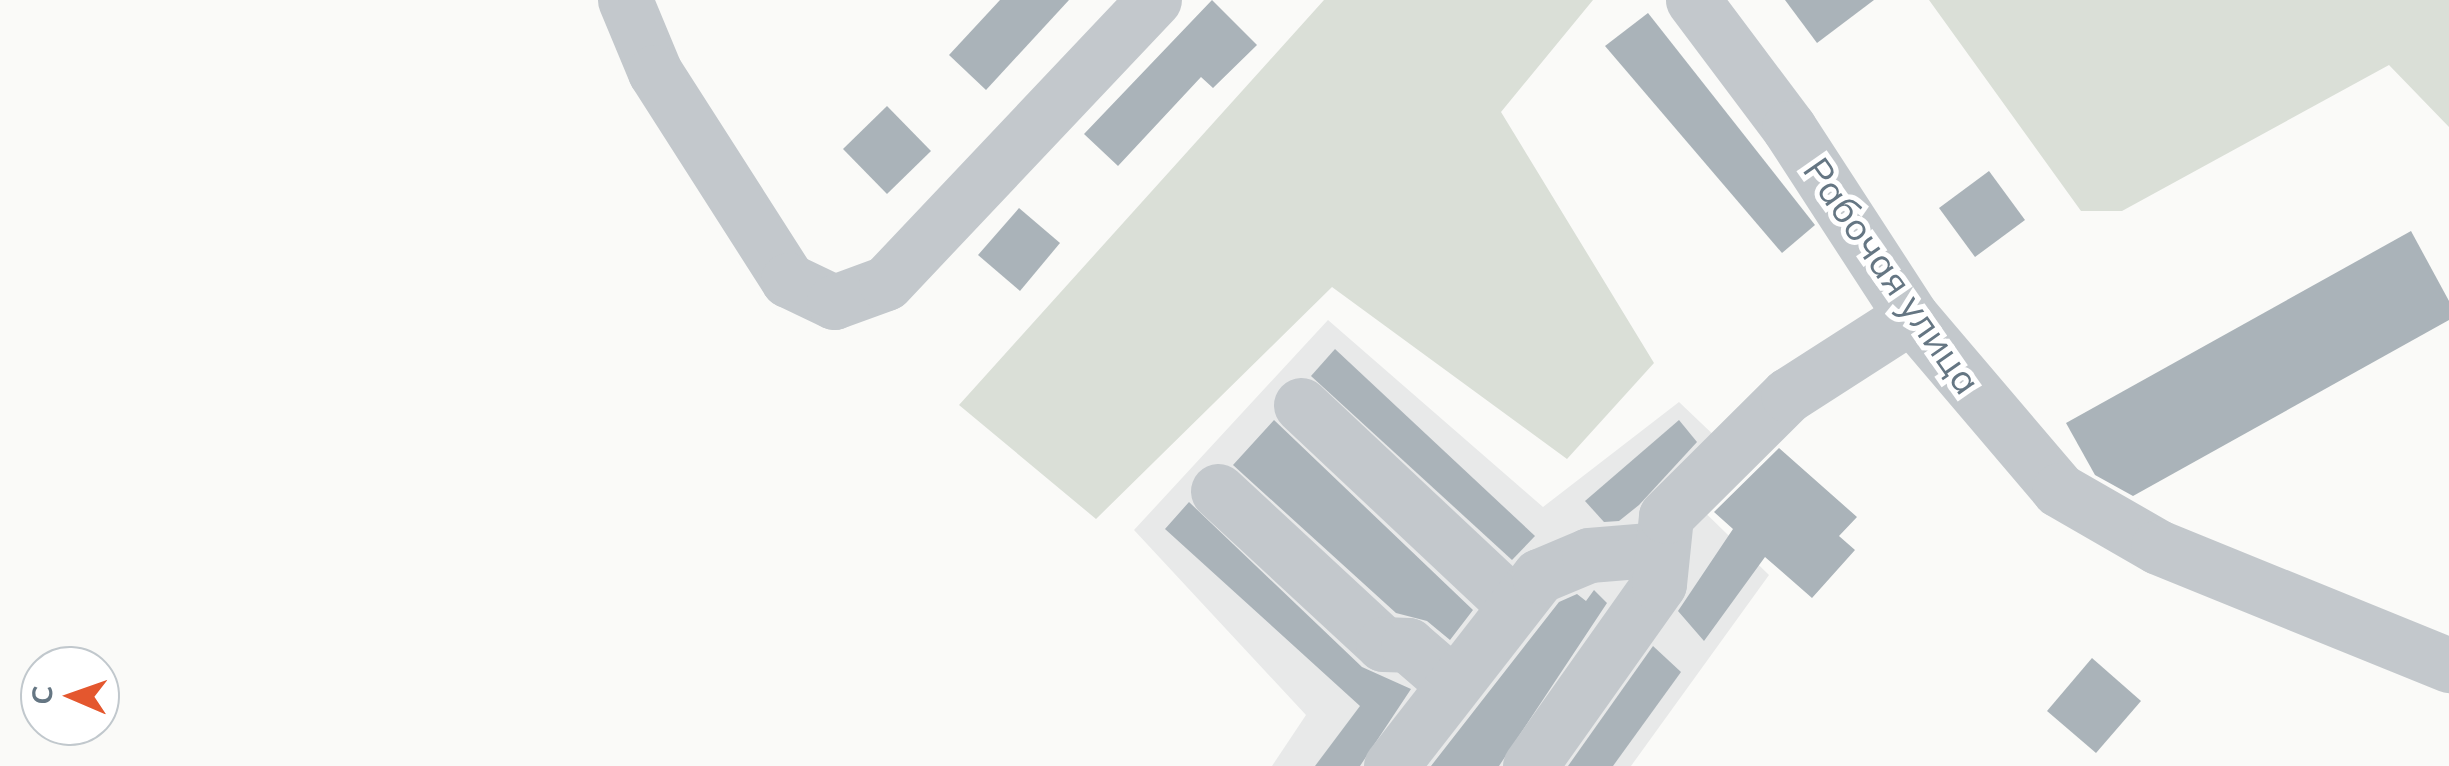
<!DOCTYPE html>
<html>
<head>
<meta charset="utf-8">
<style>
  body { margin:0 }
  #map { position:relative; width:2449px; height:766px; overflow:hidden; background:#fafaf8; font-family:Mulish,sans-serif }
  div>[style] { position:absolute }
  .built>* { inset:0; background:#e8e9e9 }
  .green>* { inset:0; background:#dadfd7 }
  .building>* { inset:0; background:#aab3b9 }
  .minor>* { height:55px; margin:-27.5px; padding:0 27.5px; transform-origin:27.5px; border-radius:27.5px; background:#c3c8cc }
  span { translate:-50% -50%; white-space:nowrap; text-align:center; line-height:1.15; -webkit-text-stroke:10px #fff; paint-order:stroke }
  .street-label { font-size:38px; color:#657683 }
  .north { position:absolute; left:20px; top:646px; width:100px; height:100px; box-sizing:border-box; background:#fff; border:2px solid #c1c8cd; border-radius:50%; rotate:272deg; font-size:28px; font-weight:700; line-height:40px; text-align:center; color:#657683 }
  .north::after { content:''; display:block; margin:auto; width:35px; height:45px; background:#e4572e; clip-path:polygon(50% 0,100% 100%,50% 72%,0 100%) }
</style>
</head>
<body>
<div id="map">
  <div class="built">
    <div style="clip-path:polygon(1328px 320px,1543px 507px,1679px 402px,1721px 442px,1682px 490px,1769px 575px,1631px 766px,1272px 766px,1306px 715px,1134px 530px)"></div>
  </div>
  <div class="green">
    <div style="clip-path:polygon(1324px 0,1593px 0,1501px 112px,1654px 363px,1567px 459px,1332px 287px,1096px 519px,959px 405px)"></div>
    <div style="clip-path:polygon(1929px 0,2449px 0,2449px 127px,2389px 65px,2122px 211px,2081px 211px)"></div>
  </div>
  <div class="building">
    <div style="clip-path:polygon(1000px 0,1069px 0,986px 90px,949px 55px)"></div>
    <div style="clip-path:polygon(1212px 0,1257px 45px,1213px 88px,1201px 77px,1118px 166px,1084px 134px)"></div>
    <div style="clip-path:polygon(1785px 0,1874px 0,1817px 43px)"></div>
    <div style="clip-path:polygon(1648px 13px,1815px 225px,1782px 253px,1605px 46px)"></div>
    <div style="clip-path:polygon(887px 106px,931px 151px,887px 194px,843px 149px)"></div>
    <div style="clip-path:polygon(1989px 171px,2025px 220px,1975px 257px,1939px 208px)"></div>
    <div style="clip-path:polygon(1019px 208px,1060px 243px,1020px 291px,978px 255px)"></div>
    <div style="clip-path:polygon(2411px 231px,2449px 301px,2449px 320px,2133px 496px,2095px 475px,2066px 423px)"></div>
    <div style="clip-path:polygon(1335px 349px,1535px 536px,1512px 560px,1311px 376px)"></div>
    <div style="clip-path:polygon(1274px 420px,1473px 610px,1450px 640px,1427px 621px,1396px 613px,1233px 465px)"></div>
    <div style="clip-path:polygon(1679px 420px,1697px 442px,1639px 505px,1619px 521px,1604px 522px,1585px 501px)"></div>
    <div style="clip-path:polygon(1779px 448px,1857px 517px,1839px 536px,1855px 550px,1812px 598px,1765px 557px,1704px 641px,1678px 611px,1733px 529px,1714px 512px)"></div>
    <div style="clip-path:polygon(1189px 502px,1362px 667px,1411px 689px,1360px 766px,1315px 766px,1360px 706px,1165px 529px)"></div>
    <div style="clip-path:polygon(1594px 590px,1607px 603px,1499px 766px,1431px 766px,1559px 602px,1577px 594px,1586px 601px)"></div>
    <div style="clip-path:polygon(1653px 646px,1681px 672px,1613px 766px,1568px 766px)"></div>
    <div style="clip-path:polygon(2092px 658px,2141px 701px,2096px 753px,2047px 711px)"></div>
  </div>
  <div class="minor">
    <div style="left:625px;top:0;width:78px;rotate:67.4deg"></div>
    <div style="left:655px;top:72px;width:247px;rotate:57.4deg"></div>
    <div style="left:788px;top:280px;width:51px;rotate:25.6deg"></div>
    <div style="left:834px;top:302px;width:55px;rotate:-20.1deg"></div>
    <div style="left:886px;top:283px;width:390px;rotate:-46.6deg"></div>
    <div style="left:1693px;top:0;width:160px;rotate:53.1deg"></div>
    <div style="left:1789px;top:128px;width:224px;rotate:57deg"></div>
    <div style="left:1911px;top:316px;width:228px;rotate:49.6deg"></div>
    <div style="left:2059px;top:490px;width:114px;rotate:29.9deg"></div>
    <div style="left:2158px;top:547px;width:314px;rotate:22.1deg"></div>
    <div style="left:1301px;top:405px;width:289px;rotate:43.2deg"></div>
    <div style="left:1218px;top:491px;width:225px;rotate:42.8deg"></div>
    <div style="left:1383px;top:644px;width:25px;rotate:2deg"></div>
    <div style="left:1408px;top:645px;width:58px;rotate:40.8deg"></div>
    <div style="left:1391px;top:766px;width:241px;rotate:-52.1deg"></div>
    <div style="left:1539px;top:576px;width:54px;rotate:-22.8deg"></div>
    <div style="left:1589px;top:555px;width:73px;rotate:-4.7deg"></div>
    <div style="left:1530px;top:766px;width:223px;rotate:-54.7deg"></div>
    <div style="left:1659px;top:584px;width:68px;rotate:-84.1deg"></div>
    <div style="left:1666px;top:516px;width:172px;rotate:-44.8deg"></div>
    <div style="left:1788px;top:395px;width:146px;rotate:-32.7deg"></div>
  </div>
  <div class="street-label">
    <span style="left:1892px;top:276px;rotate:55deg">Рабочая улица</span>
  </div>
  <div class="north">С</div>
</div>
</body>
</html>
